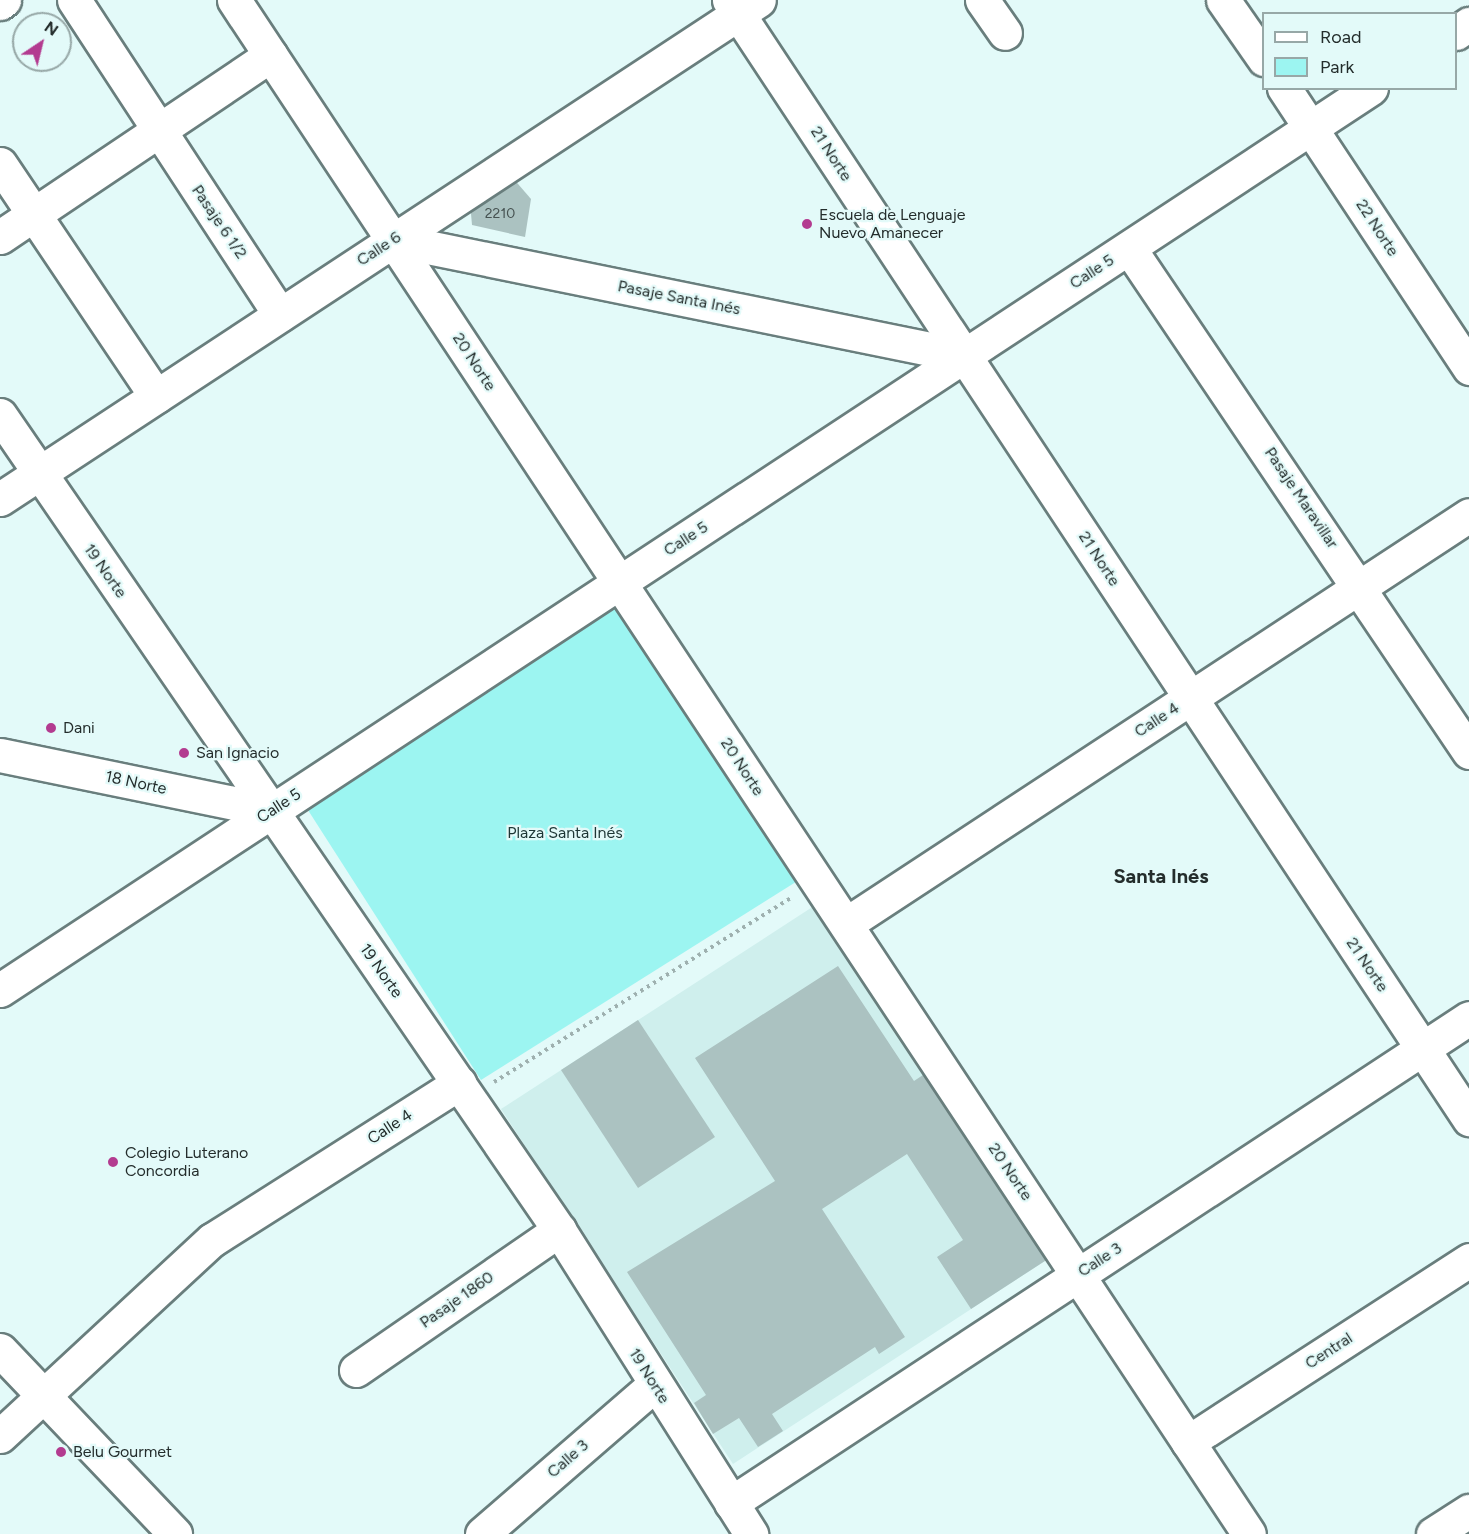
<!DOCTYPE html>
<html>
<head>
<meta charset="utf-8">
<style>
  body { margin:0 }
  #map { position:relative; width:1469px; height:1534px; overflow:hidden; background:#e3faf9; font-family:Figtree,sans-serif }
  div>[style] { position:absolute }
  .built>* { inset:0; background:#cfefed }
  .green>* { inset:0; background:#9cf5f1 }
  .building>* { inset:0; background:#abc2c1 }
  .path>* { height:4px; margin-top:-2px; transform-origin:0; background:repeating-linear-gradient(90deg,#9eb0af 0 3px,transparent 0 7.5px) }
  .roads { filter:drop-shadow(2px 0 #697e7d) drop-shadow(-2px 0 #697e7d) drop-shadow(0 2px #697e7d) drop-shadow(0 -2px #697e7d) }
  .minor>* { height:33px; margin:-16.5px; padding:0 16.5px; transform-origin:16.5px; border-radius:16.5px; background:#fff }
  .tertiary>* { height:33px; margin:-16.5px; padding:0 16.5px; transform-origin:16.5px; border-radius:16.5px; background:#fff }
  .dots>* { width:16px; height:16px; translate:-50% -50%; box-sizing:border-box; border:3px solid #e3faf9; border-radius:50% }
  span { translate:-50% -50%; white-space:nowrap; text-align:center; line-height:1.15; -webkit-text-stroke:4.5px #e3faf9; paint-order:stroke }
  .number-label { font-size:14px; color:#465251 }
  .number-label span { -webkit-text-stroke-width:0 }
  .street-label { font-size:16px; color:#242d2c }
  .poi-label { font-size:16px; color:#242d2c }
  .left { translate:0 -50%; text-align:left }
  .park-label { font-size:16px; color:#1d3635 }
  .quarter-label { font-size:20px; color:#242d2c; font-weight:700 }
  .legend { position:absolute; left:1262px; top:12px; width:195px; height:78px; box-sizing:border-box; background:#e3faf9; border:2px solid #97a8a7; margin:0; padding:8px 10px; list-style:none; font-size:18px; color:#242d2c }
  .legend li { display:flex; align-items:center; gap:12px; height:30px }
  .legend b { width:30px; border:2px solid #97a8a7 }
  .north { position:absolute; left:12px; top:12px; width:60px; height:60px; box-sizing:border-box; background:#e3faf9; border:2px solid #97a8a7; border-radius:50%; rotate:35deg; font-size:16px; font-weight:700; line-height:24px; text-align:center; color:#242d2c }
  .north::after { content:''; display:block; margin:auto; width:21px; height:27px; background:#b33b90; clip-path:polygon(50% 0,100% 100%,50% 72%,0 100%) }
</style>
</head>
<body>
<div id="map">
  <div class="built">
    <div style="clip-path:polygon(817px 904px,1048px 1259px,733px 1464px,501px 1109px)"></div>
  </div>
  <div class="green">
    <div style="clip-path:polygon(616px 604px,799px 880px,481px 1080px,306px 807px)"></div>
  </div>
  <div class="building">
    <div style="clip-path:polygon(512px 177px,531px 199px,525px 237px,472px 225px,470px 202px)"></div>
    <div style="clip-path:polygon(838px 966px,914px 1081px,926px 1073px,1048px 1259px,971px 1309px,937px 1257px,963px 1240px,907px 1154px,822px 1209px,905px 1337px,879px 1354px,875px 1347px,772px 1414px,783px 1431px,758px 1447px,739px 1418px,713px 1434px,694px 1403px,706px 1395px,627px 1272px,775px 1181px,695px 1058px)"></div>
    <div style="clip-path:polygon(638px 1020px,715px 1137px,638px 1188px,561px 1070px)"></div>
  </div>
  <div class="path">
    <div style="left:494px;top:1082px;width:349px;rotate:-31.8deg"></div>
  </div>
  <div class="roads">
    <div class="minor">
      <div style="left:74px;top:0;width:376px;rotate:56.8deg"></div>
      <div style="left:234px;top:0;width:1839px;rotate:56.51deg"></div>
      <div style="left:982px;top:0;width:40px;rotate:55.1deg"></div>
      <div style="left:1223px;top:0;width:72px;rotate:55.2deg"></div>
      <div style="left:0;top:3px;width:5px;rotate:-37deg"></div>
      <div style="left:1456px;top:33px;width:16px;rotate:-35deg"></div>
      <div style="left:1284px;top:88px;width:336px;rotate:56.5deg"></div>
      <div style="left:0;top:164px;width:280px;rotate:56.1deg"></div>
      <div style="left:0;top:237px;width:326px;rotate:-33.9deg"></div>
      <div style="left:393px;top:240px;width:583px;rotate:11.48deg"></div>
      <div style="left:1129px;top:248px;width:608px;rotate:56deg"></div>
      <div style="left:0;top:415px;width:988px;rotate:55.55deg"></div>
      <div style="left:559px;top:1230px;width:360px;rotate:57.7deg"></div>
      <div style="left:0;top:499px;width:908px;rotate:-33.32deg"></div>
      <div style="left:0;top:755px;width:278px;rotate:11.6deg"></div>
      <div style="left:846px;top:924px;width:745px;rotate:-33.28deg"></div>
      <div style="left:0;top:990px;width:1641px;rotate:-33.34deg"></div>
      <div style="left:356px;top:1370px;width:247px;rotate:-34.6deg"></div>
      <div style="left:0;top:1436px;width:289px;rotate:-42.8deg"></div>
      <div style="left:212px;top:1240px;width:293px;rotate:-32.4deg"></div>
      <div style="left:1188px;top:1442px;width:335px;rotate:-32.9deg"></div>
      <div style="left:731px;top:1503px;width:883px;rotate:-33.31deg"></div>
      <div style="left:482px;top:1534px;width:228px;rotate:-40.9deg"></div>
      <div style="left:1433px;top:1534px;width:43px;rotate:-32.6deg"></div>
    </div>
    <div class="tertiary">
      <div style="left:729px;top:0;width:1342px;rotate:56.52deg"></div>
      <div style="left:0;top:1350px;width:254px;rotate:46.4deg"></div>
    </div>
  </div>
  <div class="dots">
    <div style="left:807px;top:224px;background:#b33b90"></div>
    <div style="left:51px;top:728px;background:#b33b90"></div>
    <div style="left:184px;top:753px;background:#b33b90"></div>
    <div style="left:113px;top:1162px;background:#b33b90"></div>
    <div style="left:61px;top:1452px;background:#b33b90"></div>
  </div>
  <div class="number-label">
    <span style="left:500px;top:214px">2210</span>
  </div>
  <div class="street-label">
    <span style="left:831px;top:154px;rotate:57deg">21 Norte</span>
    <span style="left:219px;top:222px;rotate:56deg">Pasaje 6 1/2</span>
    <span style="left:1377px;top:228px;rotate:57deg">22 Norte</span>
    <span style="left:379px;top:249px;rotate:-33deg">Calle 6</span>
    <span style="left:1092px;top:272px;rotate:-33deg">Calle 5</span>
    <span style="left:679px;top:298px;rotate:11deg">Pasaje Santa Inés</span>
    <span style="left:474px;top:362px;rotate:57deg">20 Norte</span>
    <span style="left:1301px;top:498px;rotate:56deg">Pasaje Maravillar</span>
    <span style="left:686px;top:539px;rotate:-33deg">Calle 5</span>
    <span style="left:1099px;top:559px;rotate:57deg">21 Norte</span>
    <span style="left:105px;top:571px;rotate:55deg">19 Norte</span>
    <span style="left:1157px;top:720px;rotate:-33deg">Calle 4</span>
    <span style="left:742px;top:767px;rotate:57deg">20 Norte</span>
    <span style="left:136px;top:783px;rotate:12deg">18 Norte</span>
    <span style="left:279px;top:806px;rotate:-33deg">Calle 5</span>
    <span style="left:1367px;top:965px;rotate:56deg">21 Norte</span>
    <span style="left:381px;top:971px;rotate:55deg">19 Norte</span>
    <span style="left:390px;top:1127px;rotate:-33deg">Calle 4</span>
    <span style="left:1010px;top:1172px;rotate:56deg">20 Norte</span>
    <span style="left:1100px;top:1260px;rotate:-33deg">Calle 3</span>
    <span style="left:457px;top:1300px;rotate:-35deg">Pasaje 1860</span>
    <span style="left:1329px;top:1351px;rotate:-33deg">Central</span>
    <span style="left:649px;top:1376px;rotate:58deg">19 Norte</span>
    <span style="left:568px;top:1459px;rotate:-41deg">Calle 3</span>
  </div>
  <div class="poi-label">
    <span class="left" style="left:819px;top:224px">Escuela de Lenguaje<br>Nuevo Amanecer</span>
    <span class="left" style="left:63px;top:728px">Dani</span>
    <span class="left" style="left:196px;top:753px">San Ignacio</span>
    <span class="left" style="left:125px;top:1162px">Colegio Luterano<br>Concordia</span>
    <span class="left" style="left:73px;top:1452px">Belu Gourmet</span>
  </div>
  <div class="park-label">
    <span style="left:565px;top:833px">Plaza Santa Inés</span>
  </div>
  <div class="quarter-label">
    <span style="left:1161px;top:876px">Santa Inés</span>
  </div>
  <ul class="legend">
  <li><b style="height:8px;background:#fff"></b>Road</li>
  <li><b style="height:16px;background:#9cf5f1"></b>Park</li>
  </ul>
  <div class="north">N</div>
</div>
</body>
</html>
